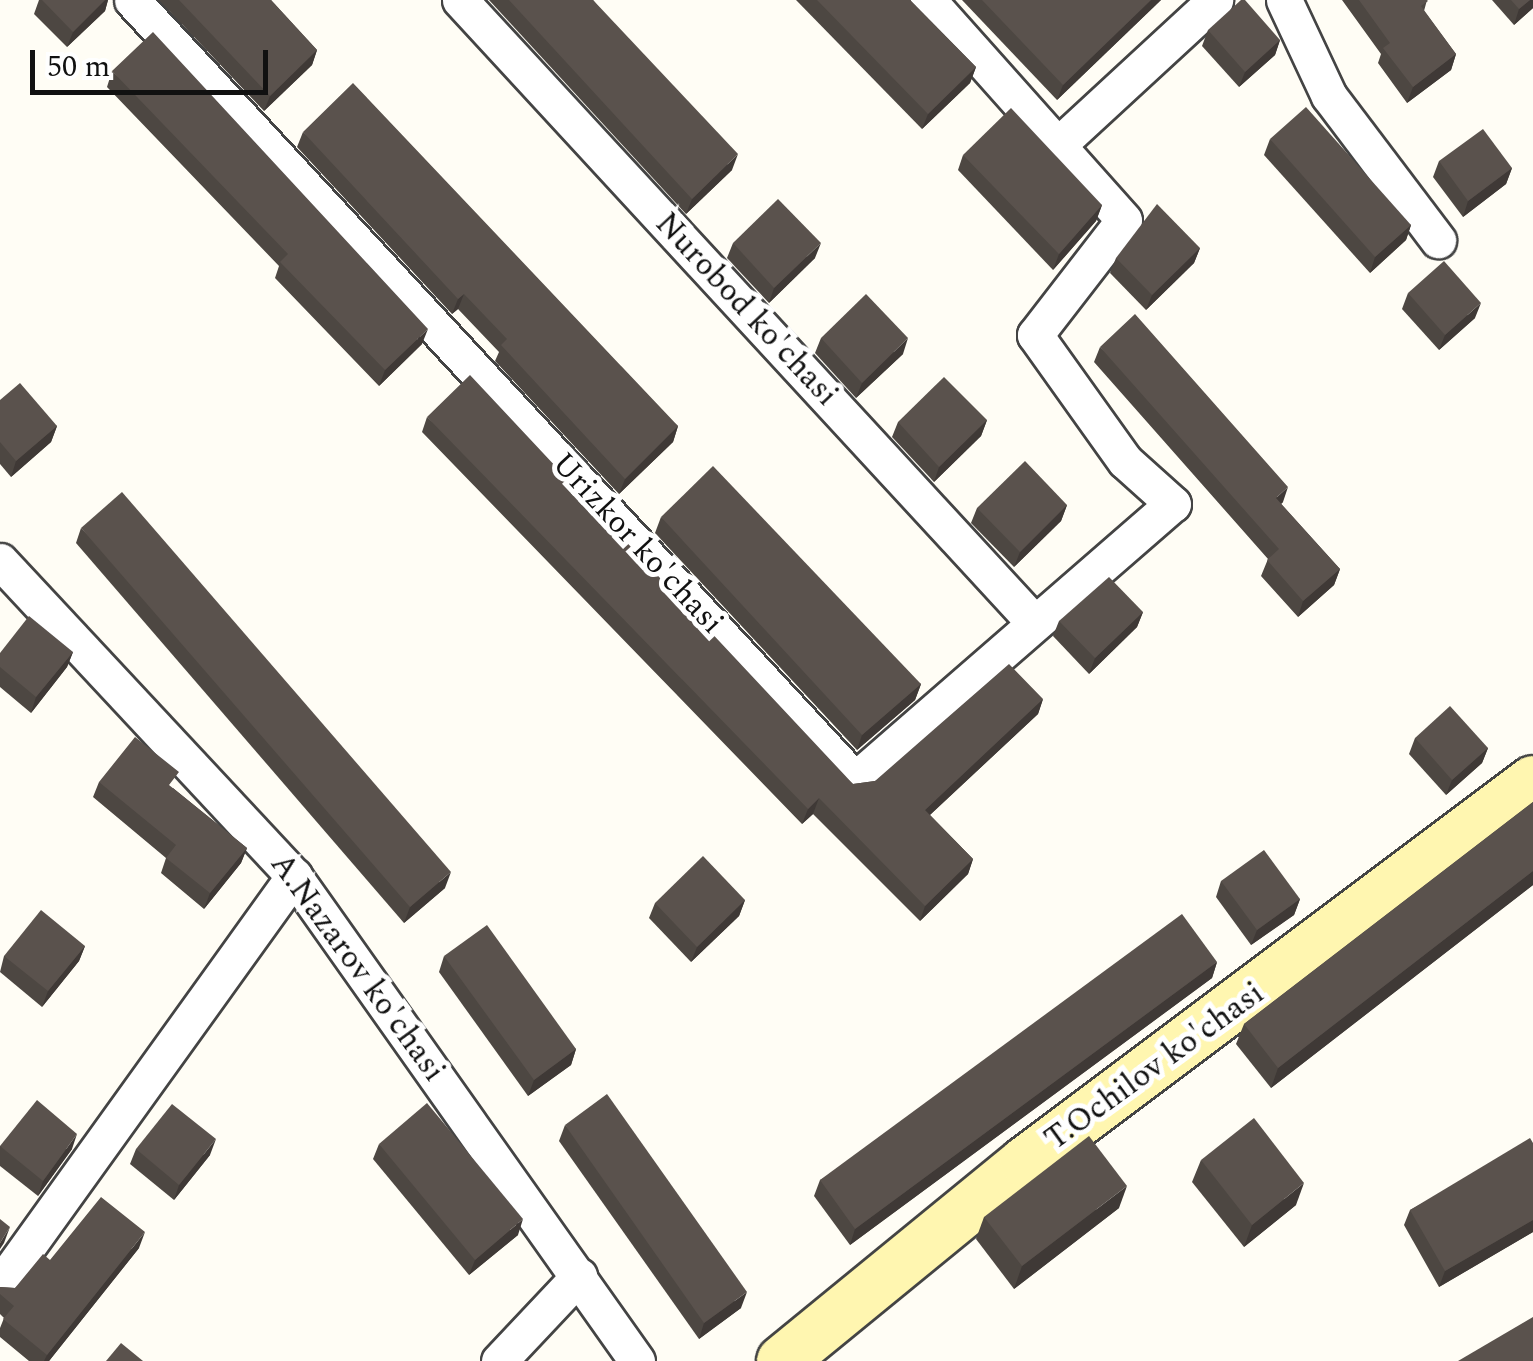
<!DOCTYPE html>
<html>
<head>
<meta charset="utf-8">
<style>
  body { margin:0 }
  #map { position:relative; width:1533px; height:1361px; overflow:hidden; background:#fffdf5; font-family:Spectral,serif }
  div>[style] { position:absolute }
  .roads { filter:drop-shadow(2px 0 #444) drop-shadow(-2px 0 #444) drop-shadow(0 2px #444) drop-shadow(0 -2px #444) }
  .minor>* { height:35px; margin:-17.5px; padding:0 17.5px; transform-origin:17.5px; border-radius:17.5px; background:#fff }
  .secondary>* { height:50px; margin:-25px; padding:0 25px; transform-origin:25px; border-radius:25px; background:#fff6b0 }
  .wall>* { inset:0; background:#4d4742 }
  .shaded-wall>* { inset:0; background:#3f3936 }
  .building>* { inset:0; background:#5a524d }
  span { translate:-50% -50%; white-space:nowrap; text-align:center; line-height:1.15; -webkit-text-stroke:10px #fff; paint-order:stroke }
  .street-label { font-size:32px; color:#111 }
  .scale { position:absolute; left:30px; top:50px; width:238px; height:45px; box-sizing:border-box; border:5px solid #111; border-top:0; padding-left:12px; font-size:30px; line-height:35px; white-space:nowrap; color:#111; -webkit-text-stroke:8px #fff; paint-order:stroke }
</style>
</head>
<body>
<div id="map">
  <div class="roads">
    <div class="minor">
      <div style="left:132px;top:0;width:1064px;rotate:47.17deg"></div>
      <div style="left:855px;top:780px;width:421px;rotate:-41deg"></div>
      <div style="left:1173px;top:504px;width:64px;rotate:-138.1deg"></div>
      <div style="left:1125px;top:461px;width:155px;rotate:-125.5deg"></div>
      <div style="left:1035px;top:335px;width:145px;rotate:-52.3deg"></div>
      <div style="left:1124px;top:220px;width:295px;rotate:-131.7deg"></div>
      <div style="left:460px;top:0;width:844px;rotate:47.31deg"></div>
      <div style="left:1284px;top:0;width:106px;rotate:64.9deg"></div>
      <div style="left:1329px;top:96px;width:181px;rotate:52.9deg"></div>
      <div style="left:1058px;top:145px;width:214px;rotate:-42.7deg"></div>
      <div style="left:0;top:561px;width:431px;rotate:47deg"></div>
      <div style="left:294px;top:876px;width:594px;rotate:54.73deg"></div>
      <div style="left:0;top:1285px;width:504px;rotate:-54.29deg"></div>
      <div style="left:499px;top:1361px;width:117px;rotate:-46.7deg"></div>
    </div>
    <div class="secondary">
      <div style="left:782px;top:1361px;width:314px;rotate:-39.3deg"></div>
      <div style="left:1025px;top:1162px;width:635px;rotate:-36.87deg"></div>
    </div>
  </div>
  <div class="wall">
    <div style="clip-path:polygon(39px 0,108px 0,105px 11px,67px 47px,34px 14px)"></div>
    <div style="clip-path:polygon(159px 0,271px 0,317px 50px,312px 65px,264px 111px)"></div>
    <div style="clip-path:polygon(489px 0,593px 0,732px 170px,686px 214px)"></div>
    <div style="clip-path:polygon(796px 0,910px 0,976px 67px,970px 83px,922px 129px)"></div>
    <div style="clip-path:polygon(962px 0,1161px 0,1057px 100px)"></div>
    <div style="clip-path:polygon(1342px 0,1427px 0,1424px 11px,1456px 54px,1451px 70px,1407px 103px,1378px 63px,1381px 54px)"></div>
    <div style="clip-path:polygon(1492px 0,1533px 0,1533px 8px,1514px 25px)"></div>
    <div style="clip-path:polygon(1208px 30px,1280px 40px,1275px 55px,1239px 87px,1202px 46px)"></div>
    <div style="clip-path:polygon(112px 71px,422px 344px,379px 386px,275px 278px,279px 266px,107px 87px)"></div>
    <div style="clip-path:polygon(303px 132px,678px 426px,673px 442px,619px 494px,495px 361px,499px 352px,458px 309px,452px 314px,297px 147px)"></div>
    <div style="clip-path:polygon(1270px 139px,1411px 225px,1406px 240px,1370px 273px,1264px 155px)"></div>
    <div style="clip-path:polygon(963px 155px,1102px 205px,1096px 221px,1053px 270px,958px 170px)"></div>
    <div style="clip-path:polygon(1439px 161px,1512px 168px,1506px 184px,1463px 217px,1433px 177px)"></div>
    <div style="clip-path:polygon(733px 243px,815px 258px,769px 303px,727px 258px)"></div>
    <div style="clip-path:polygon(1200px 248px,1194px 263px,1146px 310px,1110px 273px,1116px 258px)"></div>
    <div style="clip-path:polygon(1408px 293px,1475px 318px,1439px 350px,1402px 309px)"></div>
    <div style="clip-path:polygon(821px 338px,903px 354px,856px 398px,815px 353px)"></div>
    <div style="clip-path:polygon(1100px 347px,1283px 502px,1281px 504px,1340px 569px,1334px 585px,1298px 617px,1261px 576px,1268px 559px,1094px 362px)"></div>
    <div style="clip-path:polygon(0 400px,57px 426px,51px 442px,11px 477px,0 464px)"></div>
    <div style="clip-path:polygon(427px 417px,853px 784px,875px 781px,1043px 699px,1038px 714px,930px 815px,973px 859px,968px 874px,920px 921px,813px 814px,802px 824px,422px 432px)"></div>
    <div style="clip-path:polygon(987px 420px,981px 436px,934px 482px,892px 437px,898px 422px)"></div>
    <div style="clip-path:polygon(1067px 505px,1061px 521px,1014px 567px,971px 523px,977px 508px)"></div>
    <div style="clip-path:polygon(661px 517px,921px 684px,915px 700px,857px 750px,655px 533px)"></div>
    <div style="clip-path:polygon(81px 528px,445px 888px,404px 923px,76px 543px)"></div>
    <div style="clip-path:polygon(1143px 612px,1137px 627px,1089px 674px,1053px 636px,1059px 621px)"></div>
    <div style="clip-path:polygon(73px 652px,67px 667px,31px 713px,0 687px,0 653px)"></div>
    <div style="clip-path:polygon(1415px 738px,1488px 748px,1482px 763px,1446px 795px,1409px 754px)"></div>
    <div style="clip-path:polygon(99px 782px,173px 788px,247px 848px,241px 863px,204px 909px,161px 873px,166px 858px,93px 797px)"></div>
    <div style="clip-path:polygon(1533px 802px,1533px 885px,1271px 1088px,1236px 1044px,1244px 1024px)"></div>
    <div style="clip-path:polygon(1221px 881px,1300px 899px,1294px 915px,1251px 945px,1216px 897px)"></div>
    <div style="clip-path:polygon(745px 900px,739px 916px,691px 962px,649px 918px,655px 903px)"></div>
    <div style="clip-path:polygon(85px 946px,79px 961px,42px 1007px,0 972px,4px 956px)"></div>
    <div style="clip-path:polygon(444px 956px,576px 1049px,571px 1065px,528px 1096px,439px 972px)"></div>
    <div style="clip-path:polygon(1217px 962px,1212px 978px,850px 1245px,814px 1196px,820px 1180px)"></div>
    <div style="clip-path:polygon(565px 1125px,741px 1308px,699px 1339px,559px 1141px)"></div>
    <div style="clip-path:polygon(1533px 1143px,1533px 1232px,1439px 1287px,1404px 1225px,1410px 1210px)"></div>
    <div style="clip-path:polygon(379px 1144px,518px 1235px,469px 1275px,373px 1159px)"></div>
    <div style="clip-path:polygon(0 1146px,72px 1149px,38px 1196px,0 1166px)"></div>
    <div style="clip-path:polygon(136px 1149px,210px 1155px,174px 1200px,130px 1164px)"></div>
    <div style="clip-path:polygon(1201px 1160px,1296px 1205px,1244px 1247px,1192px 1182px)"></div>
    <div style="clip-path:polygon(1119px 1208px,1014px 1289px,976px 1239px,984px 1217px)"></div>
    <div style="clip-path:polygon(139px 1248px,49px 1361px,29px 1361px,0 1337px,0 1328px,4px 1318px,0 1314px,0 1287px,15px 1288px,50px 1260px)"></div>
  </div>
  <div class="shaded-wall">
    <div style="clip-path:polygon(105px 0,108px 0,105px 11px,67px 47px,73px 32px)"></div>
    <div style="clip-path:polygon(1151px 0,1161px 0,1057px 100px,1063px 85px)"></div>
    <div style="clip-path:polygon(1530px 0,1533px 0,1533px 8px,1514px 25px,1519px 9px)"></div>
    <div style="clip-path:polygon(1280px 40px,1275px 55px,1239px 87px,1245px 72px)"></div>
    <div style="clip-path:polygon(317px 50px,312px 65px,264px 111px,270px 96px)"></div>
    <div style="clip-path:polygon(1456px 54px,1451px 70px,1407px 103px,1413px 87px)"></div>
    <div style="clip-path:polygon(976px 67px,970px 83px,922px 129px,928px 114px)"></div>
    <div style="clip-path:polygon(738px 154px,732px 170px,686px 214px,692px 199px)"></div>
    <div style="clip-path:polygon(1512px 168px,1506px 184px,1463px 217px,1468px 201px)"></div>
    <div style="clip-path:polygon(1102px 205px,1096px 221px,1053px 270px,1059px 254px)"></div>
    <div style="clip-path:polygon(1411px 225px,1406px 240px,1370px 273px,1375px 257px)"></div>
    <div style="clip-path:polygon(821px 243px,815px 258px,769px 303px,774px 288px)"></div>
    <div style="clip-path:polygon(1200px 248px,1194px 263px,1146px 310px,1152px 295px)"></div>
    <div style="clip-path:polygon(464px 294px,458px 309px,452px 314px,458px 299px)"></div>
    <div style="clip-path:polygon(1481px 303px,1475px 318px,1439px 350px,1445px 335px)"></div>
    <div style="clip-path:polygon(428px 329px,422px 344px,379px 386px,385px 370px)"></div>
    <div style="clip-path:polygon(908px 338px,903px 354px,856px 398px,862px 383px)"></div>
    <div style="clip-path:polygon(987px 420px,981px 436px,934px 482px,939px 467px)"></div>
    <div style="clip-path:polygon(57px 426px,51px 442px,11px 477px,16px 461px)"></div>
    <div style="clip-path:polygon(678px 426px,673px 442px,619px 494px,625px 479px)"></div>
    <div style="clip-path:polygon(1288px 487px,1283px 502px,1270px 514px,1276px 498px)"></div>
    <div style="clip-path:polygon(1067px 505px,1061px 521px,1014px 567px,1020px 552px)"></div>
    <div style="clip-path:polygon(1340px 569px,1334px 585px,1298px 617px,1303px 601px)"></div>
    <div style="clip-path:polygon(1143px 612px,1137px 627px,1089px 674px,1095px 658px)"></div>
    <div style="clip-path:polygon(73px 652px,67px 667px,31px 713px,36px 697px)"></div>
    <div style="clip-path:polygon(921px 684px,915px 700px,857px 750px,862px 735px)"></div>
    <div style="clip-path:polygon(1043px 699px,1038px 714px,919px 825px,925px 810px)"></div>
    <div style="clip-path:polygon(1488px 748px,1482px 763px,1446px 795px,1452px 780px)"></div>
    <div style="clip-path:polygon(819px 798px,813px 814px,802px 824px,808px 809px)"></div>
    <div style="clip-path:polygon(247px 848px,241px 863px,204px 909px,210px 893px)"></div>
    <div style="clip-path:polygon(973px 859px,968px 874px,920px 921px,925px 906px)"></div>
    <div style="clip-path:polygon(1533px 871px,1533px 885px,1271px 1088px,1278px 1068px)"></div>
    <div style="clip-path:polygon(451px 872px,445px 888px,404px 923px,410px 907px)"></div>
    <div style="clip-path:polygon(1300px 899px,1294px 915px,1251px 945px,1257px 930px)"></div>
    <div style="clip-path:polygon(745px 900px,739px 916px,691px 962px,697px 947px)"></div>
    <div style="clip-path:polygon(85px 946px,79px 961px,42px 1007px,48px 991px)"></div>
    <div style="clip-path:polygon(1217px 962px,1212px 978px,850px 1245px,855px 1229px)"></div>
    <div style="clip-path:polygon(576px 1049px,571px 1065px,528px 1096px,534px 1080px)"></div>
    <div style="clip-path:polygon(77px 1134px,72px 1149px,38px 1196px,43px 1181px)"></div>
    <div style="clip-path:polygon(216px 1139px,210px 1155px,174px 1200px,179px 1185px)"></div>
    <div style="clip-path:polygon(1304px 1183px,1296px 1205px,1244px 1247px,1252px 1225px)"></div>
    <div style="clip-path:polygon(1127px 1186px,1119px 1208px,1014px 1289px,1022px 1266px)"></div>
    <div style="clip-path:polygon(523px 1219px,518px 1235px,469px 1275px,475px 1260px)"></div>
    <div style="clip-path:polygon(1533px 1220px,1533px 1232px,1439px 1287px,1445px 1271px)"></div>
    <div style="clip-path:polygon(10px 1227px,4px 1243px,0 1249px,0 1243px)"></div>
    <div style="clip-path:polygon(145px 1232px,139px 1248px,49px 1361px,44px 1361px,47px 1355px)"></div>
    <div style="clip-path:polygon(747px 1292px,741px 1308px,699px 1339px,704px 1323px)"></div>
  </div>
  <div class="building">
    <div style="clip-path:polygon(42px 0,105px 0,73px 32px)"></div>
    <div style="clip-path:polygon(179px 0,271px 0,317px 50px,270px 96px)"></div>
    <div style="clip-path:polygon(509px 0,593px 0,738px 154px,692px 199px)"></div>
    <div style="clip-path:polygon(817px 0,910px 0,976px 67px,928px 114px)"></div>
    <div style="clip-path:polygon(982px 0,1151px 0,1063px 85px)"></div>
    <div style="clip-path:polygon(1241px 0,1245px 0,1280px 40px,1245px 72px,1208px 30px)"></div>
    <div style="clip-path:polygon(1359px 0,1427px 0,1428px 1px,1421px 6px,1456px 54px,1413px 87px,1383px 48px,1390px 43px)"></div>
    <div style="clip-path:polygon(1511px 0,1530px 0,1519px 9px)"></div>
    <div style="clip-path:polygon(153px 32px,428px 329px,385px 370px,280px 262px,288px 254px,112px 71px)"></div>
    <div style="clip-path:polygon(353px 83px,678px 426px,625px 479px,501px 345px,507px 339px,464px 294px,458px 299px,303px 132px)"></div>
    <div style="clip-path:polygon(1306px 107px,1411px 225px,1375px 257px,1270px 139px)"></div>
    <div style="clip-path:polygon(1011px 108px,1102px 205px,1059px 254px,963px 155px)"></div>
    <div style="clip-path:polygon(1483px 129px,1512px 168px,1468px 201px,1439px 161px)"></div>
    <div style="clip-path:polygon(778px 199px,821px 243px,774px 288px,733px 243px)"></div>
    <div style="clip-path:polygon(1157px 204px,1200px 248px,1152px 295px,1116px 258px)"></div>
    <div style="clip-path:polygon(1444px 261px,1481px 303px,1445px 335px,1408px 293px)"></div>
    <div style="clip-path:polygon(866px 294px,908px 338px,862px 383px,821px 338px)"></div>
    <div style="clip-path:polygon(1135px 314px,1288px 487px,1276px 498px,1340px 569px,1303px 601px,1267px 560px,1279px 549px,1100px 347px)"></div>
    <div style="clip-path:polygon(470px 375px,853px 784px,875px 781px,1009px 664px,1043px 699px,925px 810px,973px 859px,925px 906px,819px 798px,808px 809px,427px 417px)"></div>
    <div style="clip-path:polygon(944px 377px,987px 420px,939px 467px,898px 422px)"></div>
    <div style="clip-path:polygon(20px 383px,57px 426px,16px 461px,0 442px,0 400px)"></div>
    <div style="clip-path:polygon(1025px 461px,1067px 505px,1020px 552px,977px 508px)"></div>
    <div style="clip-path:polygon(713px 466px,921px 684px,862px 735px,661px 517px)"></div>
    <div style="clip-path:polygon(122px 492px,451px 872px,410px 907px,81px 528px)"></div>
    <div style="clip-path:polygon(1109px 577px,1143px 612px,1095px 658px,1059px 621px)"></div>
    <div style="clip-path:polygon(29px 616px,73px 652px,36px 697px,0 667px,0 653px)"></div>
    <div style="clip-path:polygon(1450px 706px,1488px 748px,1452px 780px,1415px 738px)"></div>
    <div style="clip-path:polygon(135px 737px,179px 772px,169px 785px,247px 848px,210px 893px,166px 858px,176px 845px,99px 782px)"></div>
    <div style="clip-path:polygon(1533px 802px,1533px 871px,1278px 1068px,1244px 1024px)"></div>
    <div style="clip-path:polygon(1264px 850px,1300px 899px,1257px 930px,1221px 881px)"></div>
    <div style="clip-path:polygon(703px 856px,745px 900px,697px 947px,655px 903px)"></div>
    <div style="clip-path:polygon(41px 910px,85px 946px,48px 991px,4px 956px)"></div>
    <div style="clip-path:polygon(1182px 914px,1217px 962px,855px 1229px,820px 1180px)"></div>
    <div style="clip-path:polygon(487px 925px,576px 1049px,534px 1080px,444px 956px)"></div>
    <div style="clip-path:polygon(607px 1094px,747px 1292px,704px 1323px,565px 1125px)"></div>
    <div style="clip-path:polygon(37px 1100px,77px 1134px,43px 1181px,0 1146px)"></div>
    <div style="clip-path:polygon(427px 1103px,523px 1219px,475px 1260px,379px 1144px)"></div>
    <div style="clip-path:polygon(172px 1104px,216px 1139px,179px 1185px,136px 1149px)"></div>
    <div style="clip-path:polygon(1254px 1118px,1304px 1183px,1252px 1225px,1201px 1160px)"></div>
    <div style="clip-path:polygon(1089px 1136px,1127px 1186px,1022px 1266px,984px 1217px)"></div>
    <div style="clip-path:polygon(1530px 1138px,1533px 1143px,1533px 1220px,1445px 1271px,1410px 1210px)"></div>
    <div style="clip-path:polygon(101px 1197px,145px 1232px,47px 1355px,3px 1319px,14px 1306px,0 1294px,0 1287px,15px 1288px,43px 1254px,50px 1260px)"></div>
    <div style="clip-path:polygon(0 1219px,10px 1227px,0 1243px)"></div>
    <div style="clip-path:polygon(1533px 1317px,1533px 1361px,1458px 1361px)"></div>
    <div style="clip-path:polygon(121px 1343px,143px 1361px,106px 1361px)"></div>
  </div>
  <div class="street-label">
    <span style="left:746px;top:310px;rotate:47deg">Nurobod ko'chasi</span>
    <span style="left:637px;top:544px;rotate:47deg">Urizkor ko'chasi</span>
    <span style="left:357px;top:968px;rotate:54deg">A.Nazarov ko'chasi</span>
    <span style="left:1155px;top:1067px;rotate:-36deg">T.Ochilov ko'chasi</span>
  </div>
  <div class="scale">50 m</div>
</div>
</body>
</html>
